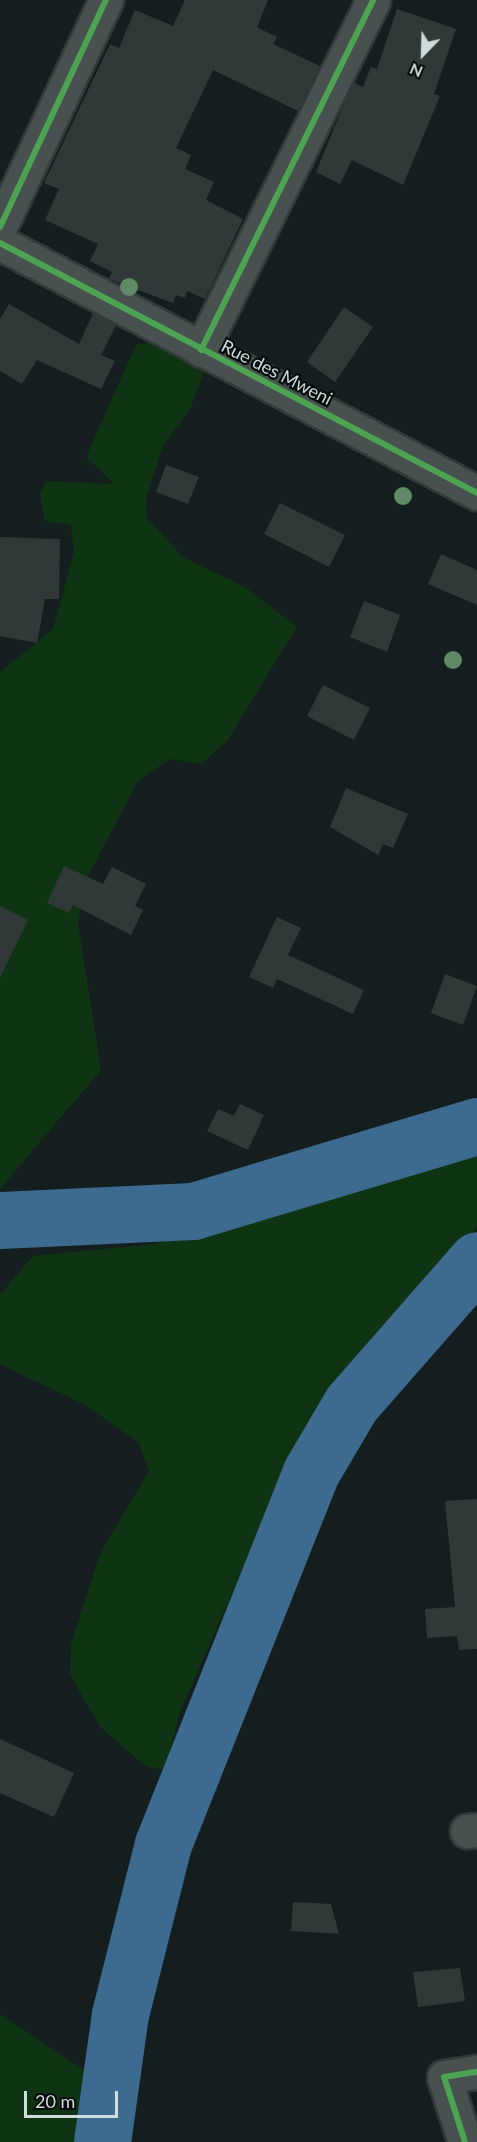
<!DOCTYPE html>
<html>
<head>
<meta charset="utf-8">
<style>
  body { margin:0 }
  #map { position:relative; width:477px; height:2142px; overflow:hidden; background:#141e1e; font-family:Lato,sans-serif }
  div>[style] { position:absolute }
  .green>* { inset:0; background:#0e3413 }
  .river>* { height:57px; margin:-28.5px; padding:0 28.5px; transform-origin:28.5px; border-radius:28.5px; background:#3d6a8f }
  .building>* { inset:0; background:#313938 }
  .roads { filter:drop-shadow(2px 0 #323a3a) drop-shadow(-2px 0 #323a3a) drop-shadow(0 2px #323a3a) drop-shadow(0 -2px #323a3a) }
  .minor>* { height:33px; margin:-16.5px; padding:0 16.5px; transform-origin:16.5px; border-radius:16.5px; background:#485050 }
  .cycleway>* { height:6px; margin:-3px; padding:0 3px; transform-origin:3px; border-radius:3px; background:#4ca352 }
  .trees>* { width:18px; height:18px; margin:-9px; border-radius:50%; background:#608965 }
  span { translate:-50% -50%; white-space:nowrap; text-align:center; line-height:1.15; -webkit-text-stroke:4.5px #040b0b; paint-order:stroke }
  .street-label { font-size:18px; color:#cfdcdb }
  .north { position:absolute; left:393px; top:24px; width:60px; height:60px; -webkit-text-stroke:4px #040b0b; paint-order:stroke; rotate:203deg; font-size:16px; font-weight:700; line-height:24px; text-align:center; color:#cfdcdb }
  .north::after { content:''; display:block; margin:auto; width:21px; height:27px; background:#cfdcdb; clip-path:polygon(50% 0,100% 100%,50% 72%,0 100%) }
  .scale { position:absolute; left:24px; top:2091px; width:94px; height:27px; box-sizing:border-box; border:3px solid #cfdcdb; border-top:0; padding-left:8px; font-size:18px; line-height:21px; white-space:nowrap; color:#cfdcdb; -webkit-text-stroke:4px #040b0b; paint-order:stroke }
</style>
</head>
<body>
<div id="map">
  <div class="green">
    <div style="clip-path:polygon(160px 340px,206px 367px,191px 407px,163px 446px,146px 498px,147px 518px,183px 557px,245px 587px,297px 627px,227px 741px,201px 764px,170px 759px,138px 781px,88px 876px,78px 923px,101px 1070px,0 1189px,0 672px,53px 629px,74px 552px,71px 525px,45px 521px,40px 494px,46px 481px,114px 484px,86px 457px,136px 345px)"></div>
    <div style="clip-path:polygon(477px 1142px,477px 1227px,335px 1388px,296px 1448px,180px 1712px,165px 1770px,147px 1767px,101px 1728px,70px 1675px,71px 1644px,100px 1554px,149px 1471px,139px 1443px,85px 1405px,0 1364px,0 1295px,33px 1256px,153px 1244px)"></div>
    <div style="clip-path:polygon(0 2014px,98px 2080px,91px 2142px,0 2142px)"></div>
  </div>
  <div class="river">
    <div style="left:0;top:1220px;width:193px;rotate:-2.7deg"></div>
    <div style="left:193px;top:1211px;width:296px;rotate:-16.7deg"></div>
    <div style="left:102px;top:2142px;width:129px;rotate:-82deg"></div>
    <div style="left:120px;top:2014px;width:175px;rotate:-75.8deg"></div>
    <div style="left:163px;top:1844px;width:400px;rotate:-68.3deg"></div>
    <div style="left:311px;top:1472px;width:79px;rotate:-59.5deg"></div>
    <div style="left:351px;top:1404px;width:191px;rotate:-48.8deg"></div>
  </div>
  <div class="building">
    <div style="clip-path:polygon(185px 0,268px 0,257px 27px,277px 37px,273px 44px,320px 66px,298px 111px,213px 70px,176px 148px,191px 155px,185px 169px,214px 182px,206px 200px,243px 219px,205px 299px,187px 291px,185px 298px,176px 295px,173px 303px,109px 279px,112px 272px,90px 261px,98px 244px,45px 220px,59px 189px,44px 183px,110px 44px,119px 48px,135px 10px,173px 26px)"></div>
    <div style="clip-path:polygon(397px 9px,456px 29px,434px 94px,440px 96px,403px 185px,352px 160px,340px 184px,316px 172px,353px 82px,363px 87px,371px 67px,377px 69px)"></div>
    <div style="clip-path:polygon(9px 304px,79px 344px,93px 313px,116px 325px,101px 355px,115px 361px,101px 389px,37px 360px,22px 384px,0 371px,0 319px)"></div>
    <div style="clip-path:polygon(344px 307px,373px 327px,335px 382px,307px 362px)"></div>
    <div style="clip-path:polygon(166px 465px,199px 477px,188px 504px,156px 492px)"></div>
    <div style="clip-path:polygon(280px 503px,345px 535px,329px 567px,264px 534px)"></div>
    <div style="clip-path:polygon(0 537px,60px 539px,59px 599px,45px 599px,37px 643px,0 636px)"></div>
    <div style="clip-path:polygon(441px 554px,477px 570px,477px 605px,428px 584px)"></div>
    <div style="clip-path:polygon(364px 601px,400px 615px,387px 652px,350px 637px)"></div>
    <div style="clip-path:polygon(323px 685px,370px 708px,354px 740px,307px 716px)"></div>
    <div style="clip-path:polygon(346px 788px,408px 814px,393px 848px,383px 844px,378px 855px,330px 827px)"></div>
    <div style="clip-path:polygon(64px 866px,103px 884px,112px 867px,146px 884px,135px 906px,143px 910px,131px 935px,73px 905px,69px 913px,47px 903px)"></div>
    <div style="clip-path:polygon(0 906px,28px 920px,0 978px)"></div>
    <div style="clip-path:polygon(277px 917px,301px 928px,288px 955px,364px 990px,353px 1014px,277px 979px,273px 988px,249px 977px)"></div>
    <div style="clip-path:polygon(445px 974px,477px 986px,463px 1025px,431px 1013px)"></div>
    <div style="clip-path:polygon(240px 1104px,264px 1115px,248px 1150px,207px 1131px,218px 1109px,234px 1116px)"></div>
    <div style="clip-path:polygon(477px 1499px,477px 1649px,459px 1650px,457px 1636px,427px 1638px,425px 1609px,455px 1607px,445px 1501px)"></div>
    <div style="clip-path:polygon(0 1739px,74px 1773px,54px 1817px,0 1793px)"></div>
    <div style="clip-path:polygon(293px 1902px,331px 1904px,339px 1934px,291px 1931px)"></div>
    <div style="clip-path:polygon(460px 1968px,465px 2001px,418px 2007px,413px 1972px)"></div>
  </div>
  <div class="roads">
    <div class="minor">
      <div style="left:0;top:227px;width:251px;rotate:-65deg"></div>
      <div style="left:0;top:243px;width:539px;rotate:27.66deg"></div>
      <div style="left:201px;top:350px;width:390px;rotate:-63.8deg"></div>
      <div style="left:467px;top:1831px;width:10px;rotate:-6deg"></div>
      <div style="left:465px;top:2142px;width:68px;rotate:-107.9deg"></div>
      <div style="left:444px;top:2077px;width:33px;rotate:-9deg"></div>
    </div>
  </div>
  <div class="cycleway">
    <div style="left:0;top:227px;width:251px;rotate:-65deg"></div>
    <div style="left:0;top:243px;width:539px;rotate:27.66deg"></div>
    <div style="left:201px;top:350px;width:390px;rotate:-63.8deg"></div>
    <div style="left:465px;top:2142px;width:68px;rotate:-107.9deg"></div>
    <div style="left:444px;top:2077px;width:33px;rotate:-9deg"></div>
  </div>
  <div class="trees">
    <div style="left:129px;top:287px"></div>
    <div style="left:403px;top:496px"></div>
    <div style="left:453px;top:660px"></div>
  </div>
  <div class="street-label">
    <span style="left:277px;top:372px;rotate:27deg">Rue des Mweni</span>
  </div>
  <div class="north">N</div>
  <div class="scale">20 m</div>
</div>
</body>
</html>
